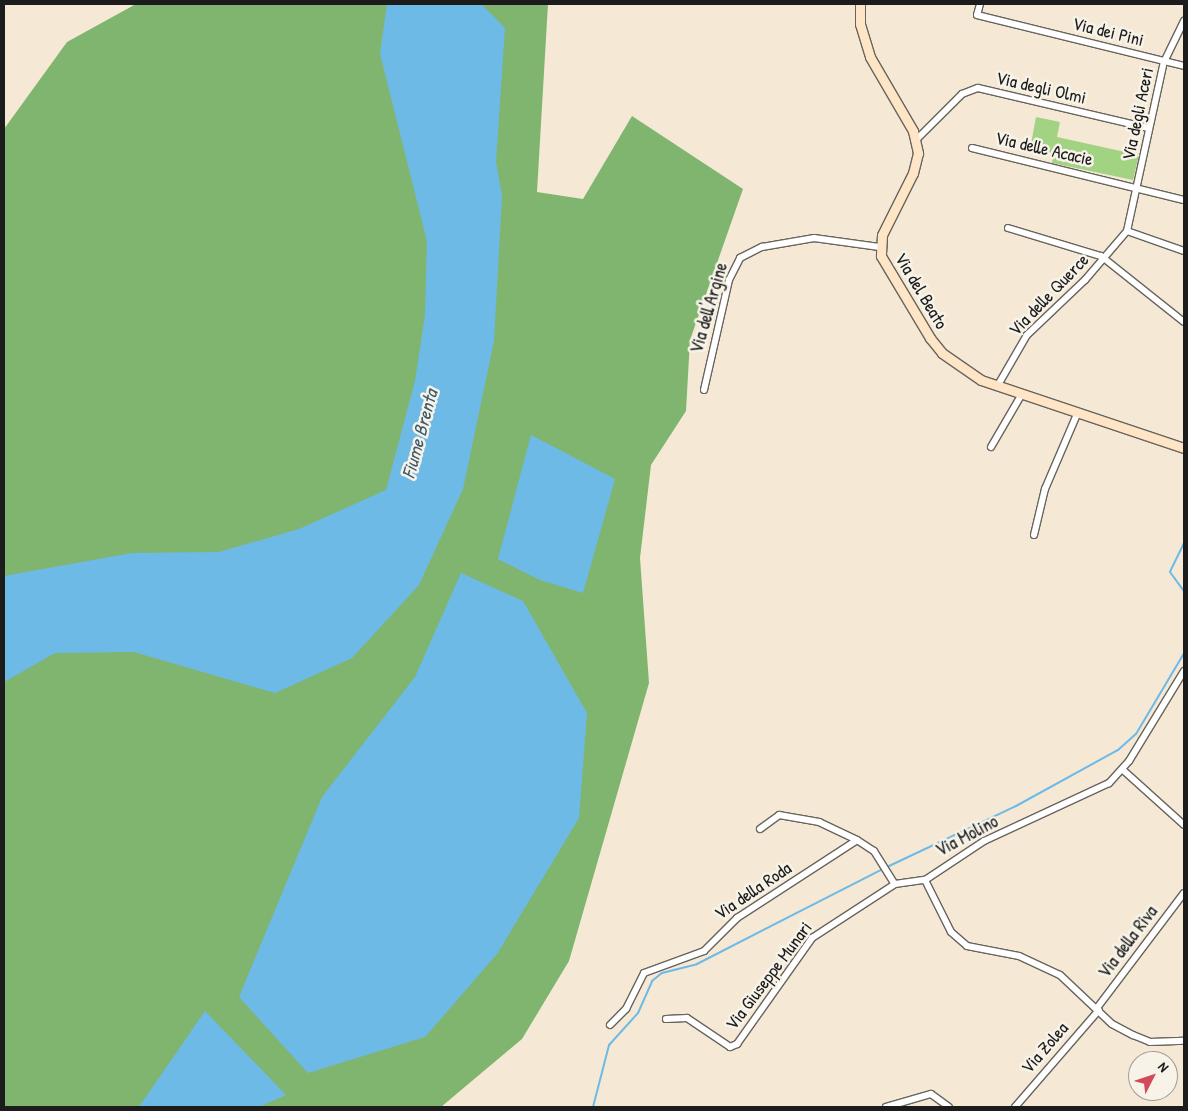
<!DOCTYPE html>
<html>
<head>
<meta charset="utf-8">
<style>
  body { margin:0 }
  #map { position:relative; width:1188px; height:1111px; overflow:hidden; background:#f5e9d6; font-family:"Patrick Hand",sans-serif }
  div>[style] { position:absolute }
  .green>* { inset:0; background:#a1d382 }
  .forest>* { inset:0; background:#80b570 }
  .water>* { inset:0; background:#6dbae7 }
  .stream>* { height:2px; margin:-1px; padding:0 1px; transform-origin:1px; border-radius:1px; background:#6dbae7 }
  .roads { filter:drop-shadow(1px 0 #68645d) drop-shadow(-1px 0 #68645d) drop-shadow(0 1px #68645d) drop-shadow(0 -1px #68645d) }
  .street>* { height:6px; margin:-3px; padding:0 3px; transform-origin:3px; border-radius:3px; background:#fff }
  .secondary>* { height:9px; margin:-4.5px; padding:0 4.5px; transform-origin:4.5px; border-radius:4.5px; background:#fee5c5 }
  span { translate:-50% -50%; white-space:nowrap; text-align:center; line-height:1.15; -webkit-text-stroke:5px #f7f3e8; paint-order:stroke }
  .street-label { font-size:18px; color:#1c1c1c }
  .water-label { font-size:19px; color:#3c5b6d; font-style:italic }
  .frame { position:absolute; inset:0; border:5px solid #1c1c1c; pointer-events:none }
  .north { position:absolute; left:1128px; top:1051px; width:50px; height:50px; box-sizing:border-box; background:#f7f3e8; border:1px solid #9f9d96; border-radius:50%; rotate:49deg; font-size:14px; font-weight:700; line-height:20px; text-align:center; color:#1c1c1c }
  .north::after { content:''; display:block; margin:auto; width:18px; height:22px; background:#d1495b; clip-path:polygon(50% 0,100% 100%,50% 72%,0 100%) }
</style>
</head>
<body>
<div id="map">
  <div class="green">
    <div style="clip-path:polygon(1036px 117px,1060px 122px,1057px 137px,1139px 155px,1133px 180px,1052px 163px,1053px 154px,1030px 149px)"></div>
  </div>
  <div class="forest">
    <div style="clip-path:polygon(136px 4px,548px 4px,537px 192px,583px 199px,632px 116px,743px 189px,690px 340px,686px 411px,651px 465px,640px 558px,649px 683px,569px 961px,522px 1039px,441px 1107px,4px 1107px,4px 129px,67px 42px)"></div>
  </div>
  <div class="water">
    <div style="clip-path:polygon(387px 4px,481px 4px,505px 28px,496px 162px,502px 196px,494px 341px,463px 489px,419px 585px,352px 658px,275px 693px,134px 652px,55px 653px,4px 682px,4px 576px,132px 553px,219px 552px,299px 529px,386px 490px,415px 381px,425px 315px,427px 241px,380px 54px)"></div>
    <div style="clip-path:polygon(531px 435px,615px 479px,583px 593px,540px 580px,498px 559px)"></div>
    <div style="clip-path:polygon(461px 573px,523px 601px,587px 713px,579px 818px,497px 954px,425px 1037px,308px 1073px,239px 997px,322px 797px,415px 677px)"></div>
    <div style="clip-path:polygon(205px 1011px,286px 1095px,259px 1107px,139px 1107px)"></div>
  </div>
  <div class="stream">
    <div style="left:1184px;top:543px;width:32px;rotate:116deg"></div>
    <div style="left:1170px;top:572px;width:24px;rotate:54deg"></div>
    <div style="left:887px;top:867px;width:143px;rotate:-25.3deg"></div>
    <div style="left:1016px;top:806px;width:116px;rotate:-28.8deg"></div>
    <div style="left:1118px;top:750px;width:24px;rotate:-42deg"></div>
    <div style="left:1136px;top:734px;width:94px;rotate:-59.3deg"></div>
    <div style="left:593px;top:1107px;width:64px;rotate:-75.5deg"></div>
    <div style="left:609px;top:1045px;width:43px;rotate:-47.8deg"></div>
    <div style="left:638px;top:1013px;width:35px;rotate:-66deg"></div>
    <div style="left:652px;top:981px;width:13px;rotate:-39deg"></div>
    <div style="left:662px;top:973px;width:36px;rotate:-14deg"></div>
    <div style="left:697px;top:964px;width:209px;rotate:-27.1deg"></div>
  </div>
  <div class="roads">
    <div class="street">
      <div style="left:980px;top:4px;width:11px;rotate:105deg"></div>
      <div style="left:977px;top:15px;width:213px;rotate:13.8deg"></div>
      <div style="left:916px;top:140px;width:65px;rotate:-45deg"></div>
      <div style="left:962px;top:94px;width:17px;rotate:-21deg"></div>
      <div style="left:978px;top:88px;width:175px;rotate:13.2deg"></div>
      <div style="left:972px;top:148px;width:218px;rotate:13.8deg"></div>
      <div style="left:1008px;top:228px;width:97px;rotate:16.8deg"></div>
      <div style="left:1101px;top:256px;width:106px;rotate:38.5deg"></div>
      <div style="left:1127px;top:231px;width:60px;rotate:19.3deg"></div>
      <div style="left:998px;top:385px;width:58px;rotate:-59.9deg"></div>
      <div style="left:1027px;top:335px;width:80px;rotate:-43.5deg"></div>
      <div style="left:1085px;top:280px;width:65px;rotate:-49.4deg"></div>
      <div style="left:1127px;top:231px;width:173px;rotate:-77.7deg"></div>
      <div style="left:1164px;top:62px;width:46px;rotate:-64deg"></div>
      <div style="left:704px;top:390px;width:113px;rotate:-77.2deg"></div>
      <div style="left:729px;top:280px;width:25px;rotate:-63deg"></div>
      <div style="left:740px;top:258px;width:25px;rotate:-27deg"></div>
      <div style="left:762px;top:247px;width:53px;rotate:-9.8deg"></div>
      <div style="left:814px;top:238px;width:66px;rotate:7.9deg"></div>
      <div style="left:991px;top:447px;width:61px;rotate:-59.7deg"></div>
      <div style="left:1034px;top:535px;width:47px;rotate:-76.6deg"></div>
      <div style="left:1045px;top:489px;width:84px;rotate:-66.8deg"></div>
      <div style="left:1184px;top:671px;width:105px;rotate:121.4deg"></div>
      <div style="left:1129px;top:761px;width:30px;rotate:132deg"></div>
      <div style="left:1109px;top:783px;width:138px;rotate:155.1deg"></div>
      <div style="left:984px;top:841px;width:71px;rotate:146.5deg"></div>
      <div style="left:925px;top:880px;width:58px;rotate:63.4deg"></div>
      <div style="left:951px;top:932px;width:21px;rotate:41deg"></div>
      <div style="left:967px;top:946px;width:53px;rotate:10.9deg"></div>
      <div style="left:1019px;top:956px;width:45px;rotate:24.9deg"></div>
      <div style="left:1060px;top:975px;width:71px;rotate:43.3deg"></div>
      <div style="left:1112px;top:1024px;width:24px;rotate:28deg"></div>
      <div style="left:1133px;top:1035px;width:18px;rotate:22deg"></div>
      <div style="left:1150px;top:1042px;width:34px;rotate:-2deg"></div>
      <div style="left:1123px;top:770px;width:82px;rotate:42deg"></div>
      <div style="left:760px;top:829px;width:24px;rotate:-36deg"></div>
      <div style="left:779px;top:815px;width:41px;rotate:9.9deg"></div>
      <div style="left:819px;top:822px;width:42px;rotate:25.3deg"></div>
      <div style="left:895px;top:884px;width:30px;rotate:-8deg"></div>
      <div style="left:1097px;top:1008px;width:144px;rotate:-52.9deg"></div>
      <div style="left:666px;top:1019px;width:21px;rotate:-3deg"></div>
      <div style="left:687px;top:1018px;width:52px;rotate:34deg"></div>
      <div style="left:730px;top:1047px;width:8px;rotate:-23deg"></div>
      <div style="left:737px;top:1044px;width:130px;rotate:-54.7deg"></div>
      <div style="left:812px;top:938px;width:99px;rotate:-33deg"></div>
      <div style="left:610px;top:1025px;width:23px;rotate:-45deg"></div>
      <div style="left:626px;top:1009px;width:40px;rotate:-63.4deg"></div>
      <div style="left:644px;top:973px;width:64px;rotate:-20.1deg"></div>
      <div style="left:704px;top:951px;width:47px;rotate:-45deg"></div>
      <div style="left:737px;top:918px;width:143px;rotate:-33deg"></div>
      <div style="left:857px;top:840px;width:20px;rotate:33deg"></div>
      <div style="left:874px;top:851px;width:39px;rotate:58deg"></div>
      <div style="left:886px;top:1107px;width:47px;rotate:-16.1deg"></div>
      <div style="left:931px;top:1094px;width:22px;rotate:36deg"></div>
      <div style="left:1015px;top:1107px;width:128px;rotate:-49.1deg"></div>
    </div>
    <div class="secondary">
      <div style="left:860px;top:4px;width:20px;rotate:90deg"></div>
      <div style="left:860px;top:24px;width:34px;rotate:73deg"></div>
      <div style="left:870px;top:57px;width:86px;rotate:59.8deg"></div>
      <div style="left:913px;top:131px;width:23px;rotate:77deg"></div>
      <div style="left:918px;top:153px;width:21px;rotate:104deg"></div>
      <div style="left:913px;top:173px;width:69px;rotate:116.6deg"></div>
      <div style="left:882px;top:235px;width:21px;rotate:93deg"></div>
      <div style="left:881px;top:256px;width:96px;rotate:59.1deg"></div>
      <div style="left:930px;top:338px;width:19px;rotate:51deg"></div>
      <div style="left:942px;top:353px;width:47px;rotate:34.7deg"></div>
      <div style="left:981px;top:380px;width:214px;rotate:18.5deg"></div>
    </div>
  </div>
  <div class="street-label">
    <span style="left:1108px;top:32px;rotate:14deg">Via dei Pini</span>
    <span style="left:1041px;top:88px;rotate:13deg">Via degli Olmi</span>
    <span style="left:1138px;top:114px;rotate:-78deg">Via degli Aceri</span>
    <span style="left:1044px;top:149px;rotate:13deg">Via delle Acacie</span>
    <span style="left:921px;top:291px;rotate:59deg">Via del Beato</span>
    <span style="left:1049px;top:295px;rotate:-46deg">Via delle Querce</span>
    <span style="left:709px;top:308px;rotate:-74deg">Via dell'Argine</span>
    <span style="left:967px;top:836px;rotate:-28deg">Via Molino</span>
    <span style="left:753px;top:891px;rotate:-34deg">Via della Roda</span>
    <span style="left:1128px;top:942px;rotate:-53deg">Via della Riva</span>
    <span style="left:769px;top:976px;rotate:-53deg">Via Giuseppe Munari</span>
    <span style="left:1045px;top:1048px;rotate:-49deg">Via Zolea</span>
  </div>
  <div class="water-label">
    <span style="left:420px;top:434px;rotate:-75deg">Fiume Brenta</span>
  </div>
  <div class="frame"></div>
  <div class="north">N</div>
</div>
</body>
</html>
